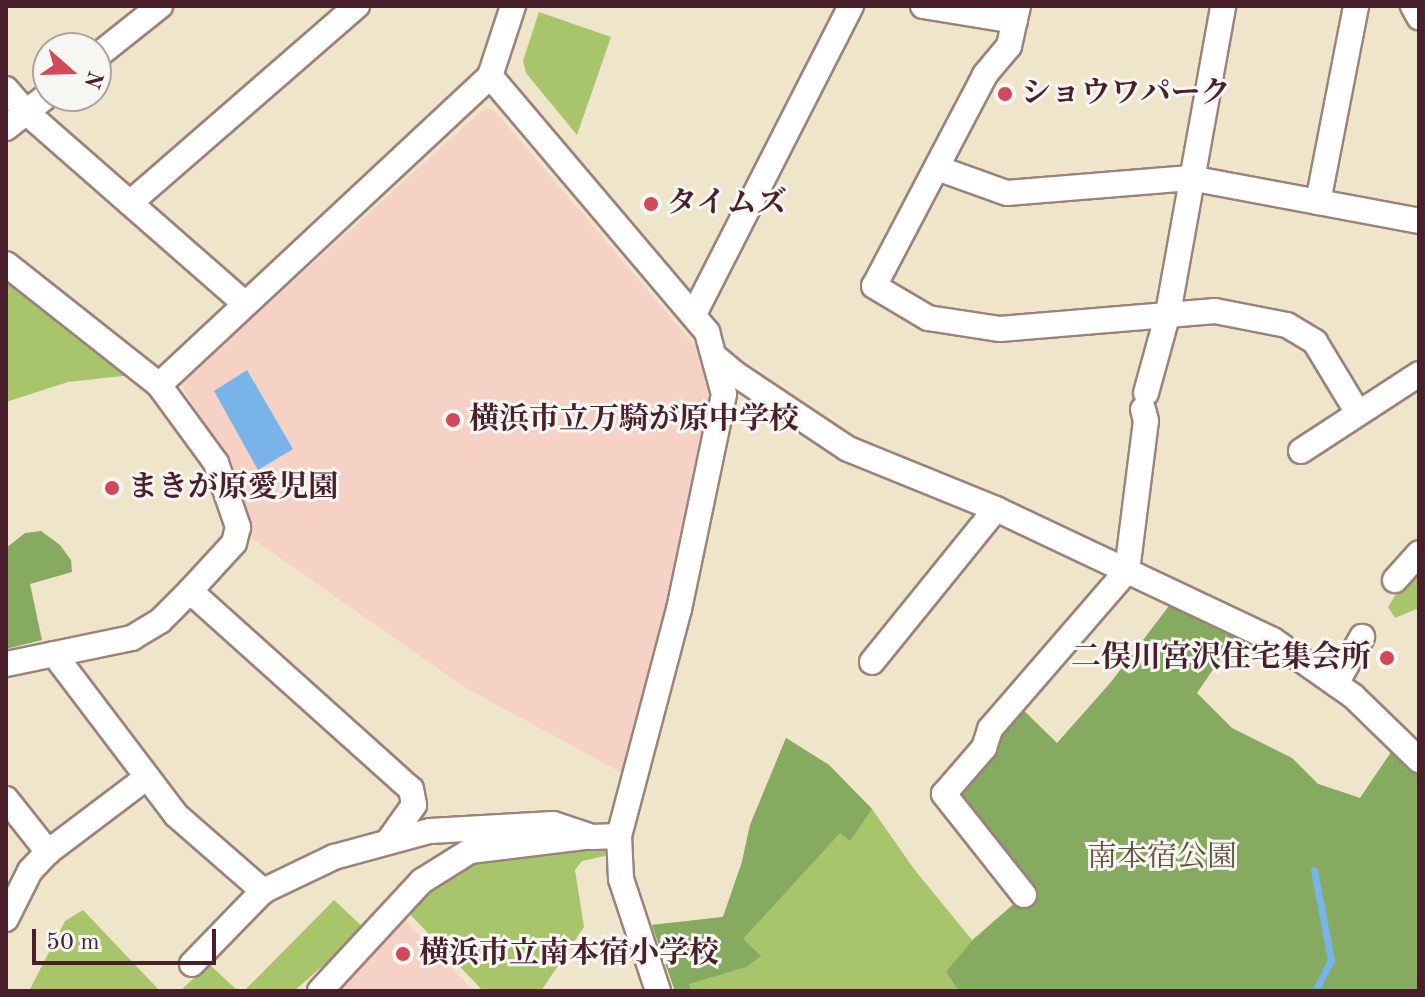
<!DOCTYPE html>
<html>
<head>
<meta charset="utf-8">
<style>
  body { margin:0 }
  #map { position:relative; width:1425px; height:997px; overflow:hidden; background:#efe5cb; font-family:"Old Standard TT","Noto Serif JP",serif }
  div>[style] { position:absolute }
  .built>* { inset:0; background:#f6d1c5 }
  .green>* { inset:0; background:#a8c56c }
  .forest>* { inset:0; background:#86aa60 }
  .water>* { inset:0; background:#78b4ea }
  .stream>* { height:7px; margin:-3.5px; padding:0 3.5px; transform-origin:3.5px; border-radius:3.5px; background:#78b4ea }
  .roads { filter:drop-shadow(2px 0 #9c827b) drop-shadow(-2px 0 #9c827b) drop-shadow(0 2px #9c827b) drop-shadow(0 -2px #9c827b) }
  .minor>* { height:24px; margin:-12px; padding:0 12px; transform-origin:12px; border-radius:12px; background:#fff }
  .dots>* { width:22px; height:22px; translate:-50% -50%; box-sizing:border-box; border:4px solid #f6f6f2; border-radius:50% }
  span { translate:-50% -50%; white-space:nowrap; text-align:center; line-height:1.15; -webkit-text-stroke:6px #f6f6f2; paint-order:stroke }
  .poi-label { font-size:30px; color:#4a1f2b; font-weight:700 }
  .left { translate:0 -50%; text-align:left }
  .right { translate:-100% -50%; text-align:right }
  .park-label { font-size:30px; color:#66513e }
  .frame { position:absolute; inset:0; border:8px solid #4a1f2b; pointer-events:none }
  .north { position:absolute; left:32px; top:32px; width:80px; height:80px; box-sizing:border-box; background:#f6f6f2; border:2px solid #b1a0a2; border-radius:50%; rotate:110deg; font-size:22px; font-weight:700; line-height:32px; text-align:center; color:#4a1f2b }
  .north::after { content:''; display:block; margin:auto; width:28px; height:36px; background:#d1495b; clip-path:polygon(50% 0,100% 100%,50% 72%,0 100%) }
  .scale { position:absolute; left:32px; top:929px; width:184px; height:36px; box-sizing:border-box; border:4px solid #4a1f2b; border-top:0; padding-left:10px; font-size:24px; line-height:28px; white-space:nowrap; color:#4a1f2b; -webkit-text-stroke:6px #f6f6f2; paint-order:stroke }
</style>
</head>
<body>
<div id="map">
  <div class="built">
    <div style="clip-path:polygon(485px 108px,493px 109px,706px 359px,713px 376px,689px 519px,624px 774px,466px 688px,252px 538px,221px 458px,181px 383px)"></div>
    <div style="clip-path:polygon(402px 917px,474px 991px,333px 991px)"></div>
  </div>
  <div class="green">
    <div style="clip-path:polygon(539px 12px,611px 37px,577px 135px,526px 73px,523px 61px)"></div>
    <div style="clip-path:polygon(8px 282px,21px 285px,132px 375px,68px 382px,6px 402px)"></div>
    <div style="clip-path:polygon(1419px 565px,1419px 608px,1395px 618px,1388px 607px,1408px 575px)"></div>
    <div style="clip-path:polygon(1022px 709px,1064px 750px,1292px 758px,1318px 784px,1360px 798px,1396px 745px,1419px 991px,675px 991px,652px 925px,723px 917px,742px 862px,750px 825px,786px 738px,829px 765px,872px 809px,914px 869px,972px 940px,1032px 888px,964px 784px,994px 755px,1001px 731px)"></div>
    <div style="clip-path:polygon(605px 849px,605px 856px,582px 861px,575px 870px,584px 927px,541px 991px,483px 991px,407px 911px,433px 886px,475px 860px,529px 852px)"></div>
    <div style="clip-path:polygon(334px 900px,365px 929px,294px 991px,244px 991px)"></div>
    <div style="clip-path:polygon(83px 910px,160px 991px,29px 991px,65px 921px)"></div>
    <div style="clip-path:polygon(209px 964px,238px 991px,180px 991px)"></div>
  </div>
  <div class="forest">
    <div style="clip-path:polygon(41px 531px,60px 545px,71px 560px,72px 572px,30px 584px,42px 640px,6px 649px,6px 548px,25px 533px)"></div>
    <div style="clip-path:polygon(1175px 598px,1238px 633px,1197px 693px,1232px 728px,1292px 758px,1318px 784px,1360px 798px,1396px 745px,1419px 771px,1419px 991px,959px 991px,946px 972px,972px 941px,1032px 888px,960px 797px,964px 784px,994px 755px,1001px 731px,1022px 709px,1057px 743px,1111px 682px)"></div>
    <div style="clip-path:polygon(786px 738px,829px 765px,872px 809px,850px 841px,840px 833px,743px 939px,761px 956px,746px 967px,689px 984px,691px 991px,675px 991px,652px 925px,723px 917px,742px 862px,750px 825px)"></div>
  </div>
  <div class="water">
    <div style="clip-path:polygon(247px 370px,293px 449px,258px 470px,214px 391px)"></div>
  </div>
  <div class="stream">
    <div style="left:1314px;top:870px;width:92px;rotate:79.3deg"></div>
    <div style="left:1331px;top:960px;width:35px;rotate:117deg"></div>
  </div>
  <div class="roads">
    <div class="minor">
      <div style="left:923px;top:6px;width:93px;rotate:9.3deg"></div>
      <div style="left:1018px;top:6px;width:41px;rotate:102.7deg"></div>
      <div style="left:1009px;top:46px;width:38px;rotate:130deg"></div>
      <div style="left:985px;top:75px;width:238px;rotate:117.7deg"></div>
      <div style="left:874px;top:286px;width:63px;rotate:30.7deg"></div>
      <div style="left:928px;top:318px;width:73px;rotate:8.7deg"></div>
      <div style="left:1000px;top:329px;width:216px;rotate:-4.8deg"></div>
      <div style="left:1215px;top:311px;width:73px;rotate:11deg"></div>
      <div style="left:1287px;top:325px;width:33px;rotate:31deg"></div>
      <div style="left:1315px;top:342px;width:83px;rotate:58.8deg"></div>
      <div style="left:1413px;top:6px;width:13px;rotate:61deg"></div>
      <div style="left:96px;top:57px;width:82px;rotate:-38.6deg"></div>
      <div style="left:490px;top:76px;width:336px;rotate:49.7deg"></div>
      <div style="left:707px;top:332px;width:64px;rotate:74.7deg"></div>
      <div style="left:724px;top:394px;width:220px;rotate:101.8deg"></div>
      <div style="left:679px;top:609px;width:235px;rotate:104.8deg"></div>
      <div style="left:619px;top:836px;width:43px;rotate:87.3deg"></div>
      <div style="left:621px;top:879px;width:118px;rotate:71.7deg"></div>
      <div style="left:6px;top:89px;width:30px;rotate:49deg"></div>
      <div style="left:26px;top:112px;width:291px;rotate:41.2deg"></div>
      <div style="left:6px;top:128px;width:53px;rotate:-38.2deg"></div>
      <div style="left:937px;top:168px;width:74px;rotate:19.7deg"></div>
      <div style="left:1007px;top:193px;width:184px;rotate:-4.7deg"></div>
      <div style="left:1190px;top:178px;width:233px;rotate:10.6deg"></div>
      <div style="left:1318px;top:202px;width:200px;rotate:-79deg"></div>
      <div style="left:130px;top:203px;width:301px;rotate:-41deg"></div>
      <div style="left:6px;top:264px;width:195px;rotate:38.3deg"></div>
      <div style="left:159px;top:385px;width:97px;rotate:53.8deg"></div>
      <div style="left:216px;top:463px;width:68px;rotate:71deg"></div>
      <div style="left:238px;top:527px;width:16px;rotate:104deg"></div>
      <div style="left:234px;top:543px;width:65px;rotate:132.5deg"></div>
      <div style="left:190px;top:591px;width:42px;rotate:135deg"></div>
      <div style="left:160px;top:621px;width:33px;rotate:149deg"></div>
      <div style="left:132px;top:638px;width:129px;rotate:168.3deg"></div>
      <div style="left:694px;top:314px;width:346px;rotate:-63deg"></div>
      <div style="left:714px;top:356px;width:30px;rotate:40deg"></div>
      <div style="left:737px;top:375px;width:133px;rotate:33.7deg"></div>
      <div style="left:848px;top:449px;width:160px;rotate:22.1deg"></div>
      <div style="left:996px;top:509px;width:306px;rotate:25.3deg"></div>
      <div style="left:1273px;top:640px;width:98px;rotate:35deg"></div>
      <div style="left:1353px;top:696px;width:92px;rotate:44.1deg"></div>
      <div style="left:159px;top:385px;width:453px;rotate:-43deg"></div>
      <div style="left:490px;top:76px;width:74px;rotate:-71.8deg"></div>
      <div style="left:1146px;top:393px;width:83px;rotate:-74.6deg"></div>
      <div style="left:1168px;top:313px;width:312px;rotate:-79.8deg"></div>
      <div style="left:1301px;top:451px;width:141px;rotate:-33.1deg"></div>
      <div style="left:1395px;top:580px;width:36px;rotate:-48deg"></div>
      <div style="left:190px;top:591px;width:297px;rotate:41.9deg"></div>
      <div style="left:411px;top:789px;width:16px;rotate:79deg"></div>
      <div style="left:414px;top:805px;width:43px;rotate:125.5deg"></div>
      <div style="left:54px;top:654px;width:202px;rotate:52.8deg"></div>
      <div style="left:176px;top:815px;width:116px;rotate:41.1deg"></div>
      <div style="left:263px;top:891px;width:79px;rotate:-25.6deg"></div>
      <div style="left:334px;top:857px;width:99px;rotate:-15.2deg"></div>
      <div style="left:430px;top:831px;width:123px;rotate:-3.3deg"></div>
      <div style="left:553px;top:824px;width:41px;rotate:18.4deg"></div>
      <div style="left:592px;top:837px;width:27px;rotate:-2deg"></div>
      <div style="left:872px;top:662px;width:197px;rotate:-51deg"></div>
      <div style="left:1336px;top:684px;width:54px;rotate:-61deg"></div>
      <div style="left:6px;top:799px;width:68px;rotate:51.6deg"></div>
      <div style="left:48px;top:852px;width:124px;rotate:-37.1deg"></div>
      <div style="left:1024px;top:895px;width:129px;rotate:-128.4deg"></div>
      <div style="left:944px;top:794px;width:61px;rotate:-49deg"></div>
      <div style="left:984px;top:748px;width:20px;rotate:-72deg"></div>
      <div style="left:990px;top:729px;width:209px;rotate:-49.1deg"></div>
      <div style="left:1127px;top:571px;width:151px;rotate:-82.8deg"></div>
      <div style="left:1146px;top:421px;width:12px;rotate:-104deg"></div>
      <div style="left:6px;top:919px;width:54px;rotate:-63.4deg"></div>
      <div style="left:30px;top:871px;width:26px;rotate:-47deg"></div>
      <div style="left:192px;top:964px;width:102px;rotate:-45.8deg"></div>
      <div style="left:320px;top:991px;width:150px;rotate:-47.2deg"></div>
      <div style="left:422px;top:881px;width:57px;rotate:-32deg"></div>
      <div style="left:470px;top:851px;width:117px;rotate:-6.9deg"></div>
    </div>
  </div>
  <div class="dots">
    <div style="left:1005px;top:94px;background:#d1495b"></div>
    <div style="left:651px;top:204px;background:#d1495b"></div>
    <div style="left:453px;top:420px;background:#d1495b"></div>
    <div style="left:112px;top:488px;background:#d1495b"></div>
    <div style="left:1387px;top:658px;background:#d1495b"></div>
    <div style="left:403px;top:954px;background:#d1495b"></div>
  </div>
  <div class="poi-label">
    <span class="left" style="left:1021px;top:94px">ショウワパーク</span>
    <span class="left" style="left:667px;top:204px">タイムズ</span>
    <span class="left" style="left:469px;top:420px">横浜市立万騎が原中学校</span>
    <span class="left" style="left:128px;top:488px">まきが原愛児園</span>
    <span class="right" style="left:1371px;top:658px">二俣川宮沢住宅集会所</span>
    <span class="left" style="left:419px;top:954px">横浜市立南本宿小学校</span>
  </div>
  <div class="park-label">
    <span style="left:1162px;top:858px">南本宿公園</span>
  </div>
  <div class="frame"></div>
  <div class="north">N</div>
  <div class="scale">50 m</div>
</div>
</body>
</html>
